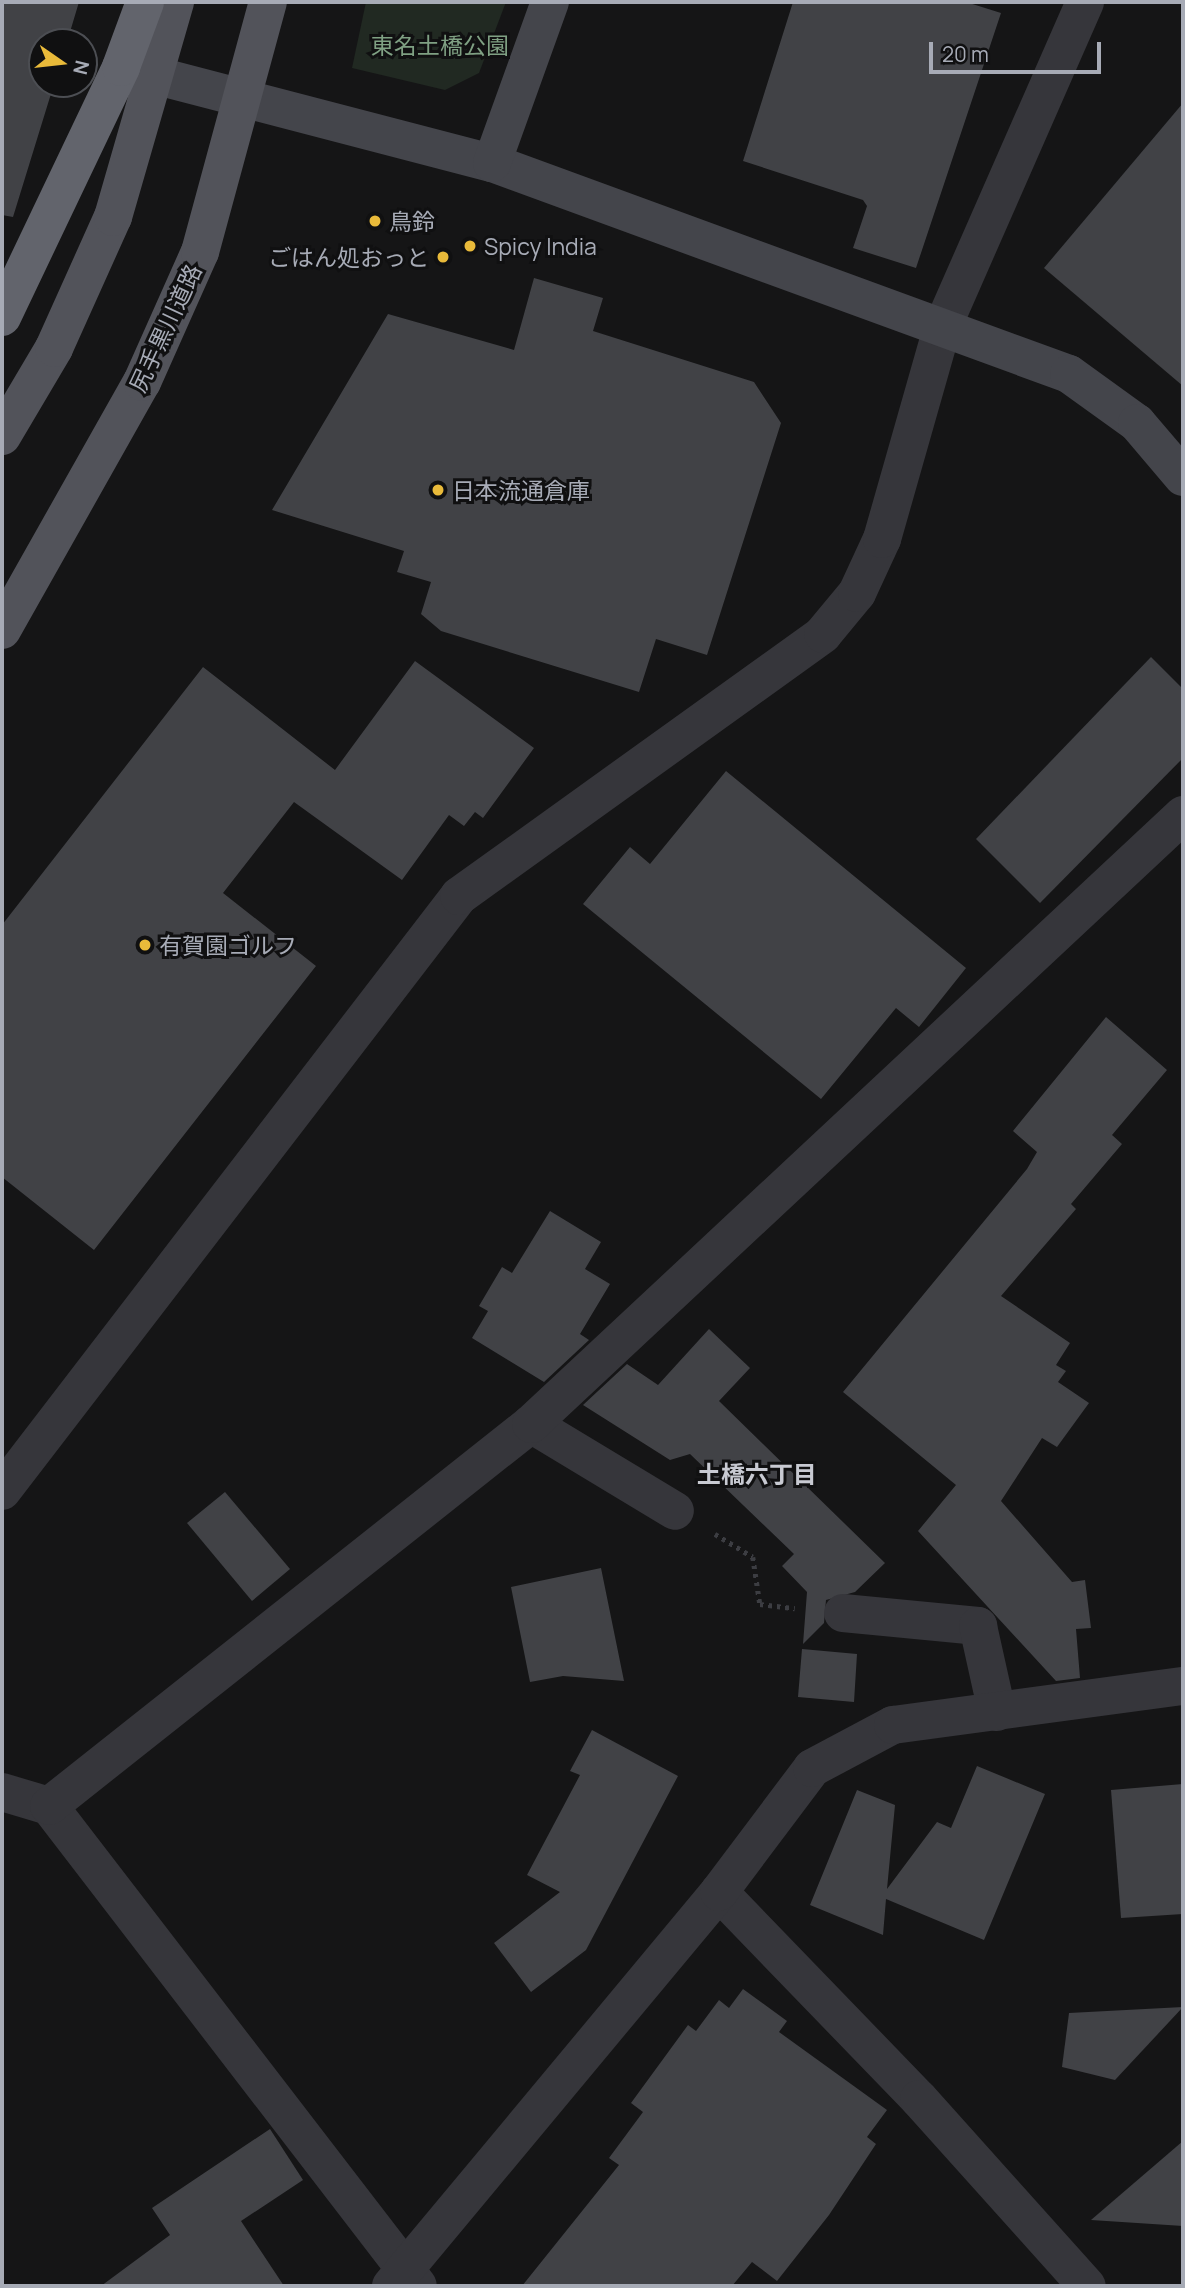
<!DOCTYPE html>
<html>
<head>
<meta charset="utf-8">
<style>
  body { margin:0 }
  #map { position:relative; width:1185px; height:2288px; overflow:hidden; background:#151516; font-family:Manrope,"Noto Sans JP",sans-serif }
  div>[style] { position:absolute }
  .green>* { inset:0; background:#212922 }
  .building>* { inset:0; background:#414246 }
  .path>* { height:4.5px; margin-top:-2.25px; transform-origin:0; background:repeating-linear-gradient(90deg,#3c3d42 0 3.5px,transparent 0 8.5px) }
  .street>* { height:38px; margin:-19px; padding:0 19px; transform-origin:19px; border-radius:19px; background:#36363b }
  .secondary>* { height:38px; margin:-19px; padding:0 19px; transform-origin:19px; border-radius:19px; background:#44454b }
  .primary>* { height:38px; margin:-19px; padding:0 19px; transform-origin:19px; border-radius:19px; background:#52535a }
  .highway>* { height:38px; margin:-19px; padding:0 19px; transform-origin:19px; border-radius:19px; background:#62646c }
  .dots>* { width:19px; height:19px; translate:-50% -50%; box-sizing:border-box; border:4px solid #101011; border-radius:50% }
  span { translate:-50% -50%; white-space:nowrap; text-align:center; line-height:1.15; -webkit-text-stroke:6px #101011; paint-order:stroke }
  .park-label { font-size:23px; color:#7fa083 }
  .poi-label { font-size:23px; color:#a7abb6 }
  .left { translate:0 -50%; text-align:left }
  .right { translate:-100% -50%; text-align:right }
  .street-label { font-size:23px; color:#a7abb6 }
  .neighbourhood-label { font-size:24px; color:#c8cad2; font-weight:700 }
  .frame { position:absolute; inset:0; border:4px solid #a7abb6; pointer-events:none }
  .north { position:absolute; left:28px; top:28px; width:70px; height:70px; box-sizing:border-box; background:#101011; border:2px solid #4c4e53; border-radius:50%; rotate:104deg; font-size:19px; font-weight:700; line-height:28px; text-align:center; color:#a7abb6 }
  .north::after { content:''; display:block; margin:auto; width:24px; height:32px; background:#e9ba3a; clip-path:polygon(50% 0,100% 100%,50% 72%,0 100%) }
  .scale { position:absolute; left:929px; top:42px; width:172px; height:32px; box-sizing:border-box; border:4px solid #a7abb6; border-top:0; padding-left:9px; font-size:21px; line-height:24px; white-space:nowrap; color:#a7abb6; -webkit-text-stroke:5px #101011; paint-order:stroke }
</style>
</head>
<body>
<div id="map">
  <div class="green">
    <div style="clip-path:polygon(366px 2px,506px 2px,479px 73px,445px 90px,352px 68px)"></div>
  </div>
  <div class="building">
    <div style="clip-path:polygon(2px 2px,79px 2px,67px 42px,42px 42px,42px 84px,54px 84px,13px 217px,2px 215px)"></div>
    <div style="clip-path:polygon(793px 2px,966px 2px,1001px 13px,916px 268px,853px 248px,867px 206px,863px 200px,743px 161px)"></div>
    <div style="clip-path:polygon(1183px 103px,1183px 386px,1044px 268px)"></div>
    <div style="clip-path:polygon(534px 278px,603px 298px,593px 331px,754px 382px,781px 423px,707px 655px,656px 639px,639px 692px,441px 631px,421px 614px,431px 582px,397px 572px,404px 551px,272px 510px,388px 314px,514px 350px)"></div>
    <div style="clip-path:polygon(1151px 657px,1183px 689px,1183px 758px,1040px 903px,976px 839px)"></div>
    <div style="clip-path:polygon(415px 661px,534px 748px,483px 818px,475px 812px,464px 826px,449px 815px,402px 880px,294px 802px,223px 893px,316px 966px,94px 1250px,2px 1177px,2px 925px,203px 667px,335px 770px)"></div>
    <div style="clip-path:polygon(726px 771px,966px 968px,919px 1027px,896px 1008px,821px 1099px,583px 904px,630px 847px,650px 864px)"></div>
    <div style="clip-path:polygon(1106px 1017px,1167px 1070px,1112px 1135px,1122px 1144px,1071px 1204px,1076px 1209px,1001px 1296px,1070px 1343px,1056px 1365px,1066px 1371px,1058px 1382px,1089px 1403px,1057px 1447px,1042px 1438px,1001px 1501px,1072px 1582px,1085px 1580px,1091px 1628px,1076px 1629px,1080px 1678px,1056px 1681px,918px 1531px,956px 1485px,843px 1392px,1027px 1169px,1037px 1152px,1013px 1131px)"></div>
    <div style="clip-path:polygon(550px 1211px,601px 1242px,585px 1269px,610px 1284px,580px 1334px,589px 1340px,544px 1382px,472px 1338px,488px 1311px,479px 1306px,502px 1267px,512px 1273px)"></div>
    <div style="clip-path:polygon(709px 1329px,750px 1368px,719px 1401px,885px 1563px,855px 1592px,826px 1600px,824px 1623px,803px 1644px,807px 1592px,782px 1566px,794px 1554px,690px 1454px,670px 1460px,583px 1405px,627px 1364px,658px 1385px)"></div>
    <div style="clip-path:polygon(225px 1492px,290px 1569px,252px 1601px,187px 1523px)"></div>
    <div style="clip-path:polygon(601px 1568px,624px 1681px,563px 1676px,530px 1682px,511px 1587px)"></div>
    <div style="clip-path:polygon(802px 1649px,857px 1654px,854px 1702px,798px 1697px)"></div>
    <div style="clip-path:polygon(592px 1730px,678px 1776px,586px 1950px,531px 1992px,494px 1943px,560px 1892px,527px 1875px,580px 1775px,570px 1771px)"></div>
    <div style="clip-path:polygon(977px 1766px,1045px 1794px,984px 1940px,886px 1899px,883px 1935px,810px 1905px,857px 1790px,895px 1805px,887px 1889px,937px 1822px,951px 1828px)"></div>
    <div style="clip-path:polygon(1183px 1784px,1183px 1914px,1121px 1918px,1111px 1790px)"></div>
    <div style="clip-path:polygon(743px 1989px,787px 2021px,779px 2032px,887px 2110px,867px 2137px,876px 2144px,829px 2215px,777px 2281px,752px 2262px,732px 2286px,522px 2286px,619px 2165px,609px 2158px,643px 2112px,631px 2103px,688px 2025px,696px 2031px,719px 2000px,729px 2008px)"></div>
    <div style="clip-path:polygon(1183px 2007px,1115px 2080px,1062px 2067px,1069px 2013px)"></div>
    <div style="clip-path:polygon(270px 2129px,303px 2180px,241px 2221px,284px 2286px,101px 2286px,170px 2235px,152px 2208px)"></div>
    <div style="clip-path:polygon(1183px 2141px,1183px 2226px,1091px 2220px)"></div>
  </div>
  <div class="path">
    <div style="left:715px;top:1534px;width:44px;rotate:31.2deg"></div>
    <div style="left:753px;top:1557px;width:48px;rotate:81.5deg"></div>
    <div style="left:760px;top:1604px;width:35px;rotate:7deg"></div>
  </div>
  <div class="street">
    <div style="left:531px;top:1424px;width:168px;rotate:31.1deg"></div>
    <div style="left:2px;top:1491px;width:750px;rotate:-52.47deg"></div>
    <div style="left:459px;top:896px;width:448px;rotate:-35.7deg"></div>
    <div style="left:823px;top:634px;width:53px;rotate:-50.3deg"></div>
    <div style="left:857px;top:593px;width:60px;rotate:-65.2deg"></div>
    <div style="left:882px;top:539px;width:219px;rotate:-74.1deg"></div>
    <div style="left:942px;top:328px;width:356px;rotate:-66.3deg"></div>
    <div style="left:843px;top:1613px;width:136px;rotate:5.5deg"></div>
    <div style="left:978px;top:1626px;width:88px;rotate:77.5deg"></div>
    <div style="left:2px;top:1792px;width:49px;rotate:16.6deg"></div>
    <div style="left:49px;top:1806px;width:605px;rotate:52.45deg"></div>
    <div style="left:49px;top:1806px;width:615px;rotate:-38.4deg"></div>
    <div style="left:531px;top:1424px;width:892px;rotate:-43.05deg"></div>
    <div style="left:719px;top:1892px;width:288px;rotate:46deg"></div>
    <div style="left:919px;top:2099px;width:251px;rotate:48.1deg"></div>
    <div style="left:391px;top:2286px;width:513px;rotate:-50.22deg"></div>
    <div style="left:719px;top:1892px;width:155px;rotate:-53.1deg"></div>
    <div style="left:812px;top:1768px;width:92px;rotate:-28deg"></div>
    <div style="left:893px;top:1725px;width:293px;rotate:-7.7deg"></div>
  </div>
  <div class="secondary">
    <div style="left:123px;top:67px;width:381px;rotate:14.6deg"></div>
    <div style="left:492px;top:163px;width:614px;rotate:20.09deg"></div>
    <div style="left:1069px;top:374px;width:84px;rotate:35.8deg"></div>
    <div style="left:1137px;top:423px;width:71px;rotate:49.6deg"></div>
    <div style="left:492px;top:163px;width:171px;rotate:-70.2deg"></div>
  </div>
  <div class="primary">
    <div style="left:2px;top:436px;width:102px;rotate:-59.4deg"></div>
    <div style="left:54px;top:348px;width:144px;rotate:-65.8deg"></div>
    <div style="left:113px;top:217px;width:224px;rotate:-73.9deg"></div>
    <div style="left:2px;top:630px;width:285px;rotate:-60.6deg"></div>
    <div style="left:142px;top:382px;width:142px;rotate:-66deg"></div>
    <div style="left:200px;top:252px;width:259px;rotate:-74.8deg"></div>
  </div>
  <div class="highway">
    <div style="left:2px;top:317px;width:277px;rotate:-64.5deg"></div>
    <div style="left:121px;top:67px;width:69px;rotate:-69.7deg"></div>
  </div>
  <div class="dots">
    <div style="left:375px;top:221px;background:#e9ba3a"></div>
    <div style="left:470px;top:246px;background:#e9ba3a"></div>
    <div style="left:443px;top:257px;background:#e9ba3a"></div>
    <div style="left:438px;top:490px;background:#e9ba3a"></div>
    <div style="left:145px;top:945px;background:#e9ba3a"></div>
  </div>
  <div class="park-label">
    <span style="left:440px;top:45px">東名土橋公園</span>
  </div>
  <div class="poi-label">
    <span class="left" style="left:389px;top:221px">鳥鈴</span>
    <span class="left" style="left:484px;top:246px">Spicy India</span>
    <span class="right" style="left:429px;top:257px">ごはん処おっと</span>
    <span class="left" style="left:452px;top:490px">日本流通倉庫</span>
    <span class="left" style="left:159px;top:945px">有賀園ゴルフ</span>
  </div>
  <div class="street-label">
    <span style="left:165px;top:328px;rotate:-65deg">尻手黒川道路</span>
  </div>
  <div class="neighbourhood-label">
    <span style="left:757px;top:1474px">土橋六丁目</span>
  </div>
  <div class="frame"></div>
  <div class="north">N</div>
  <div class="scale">20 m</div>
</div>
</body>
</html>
